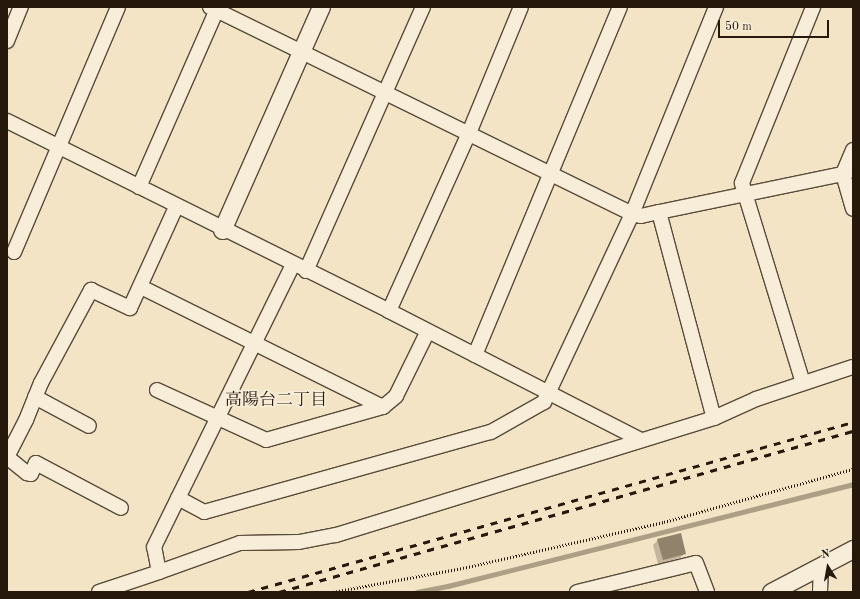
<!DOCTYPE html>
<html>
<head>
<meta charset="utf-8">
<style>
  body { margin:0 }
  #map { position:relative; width:860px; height:599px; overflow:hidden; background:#f3e4c5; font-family:"Old Standard TT","Noto Serif JP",serif }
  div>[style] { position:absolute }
  .shadow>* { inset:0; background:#0003 }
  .stream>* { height:4.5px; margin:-2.25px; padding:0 2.25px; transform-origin:2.25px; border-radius:2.25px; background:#ad9f85 }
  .building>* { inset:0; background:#91826b }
  .path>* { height:2.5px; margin-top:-1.25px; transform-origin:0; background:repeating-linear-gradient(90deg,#26180a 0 1px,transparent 0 3px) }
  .roads { filter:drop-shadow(1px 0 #594b39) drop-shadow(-1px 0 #594b39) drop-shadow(0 1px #594b39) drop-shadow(0 -1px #594b39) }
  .minor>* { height:14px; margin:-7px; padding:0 7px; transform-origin:7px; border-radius:7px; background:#f7edd9 }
  .tertiary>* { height:17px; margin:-8.5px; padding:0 8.5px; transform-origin:8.5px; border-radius:8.5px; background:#f7edd9 }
  .rail>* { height:3px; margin-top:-1.5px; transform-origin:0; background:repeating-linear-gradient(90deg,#26180a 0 7px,transparent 0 14px) }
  span { translate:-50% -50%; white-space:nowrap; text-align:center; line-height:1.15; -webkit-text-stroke:3.5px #f7edd9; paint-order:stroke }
  .neighbourhood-label { font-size:17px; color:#26180a }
  .frame { position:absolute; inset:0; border:8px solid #26180a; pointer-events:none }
  .north { position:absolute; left:808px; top:547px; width:40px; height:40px; -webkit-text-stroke:3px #f7edd9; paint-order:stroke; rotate:349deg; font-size:11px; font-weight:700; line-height:16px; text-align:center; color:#26180a }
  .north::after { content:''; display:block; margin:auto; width:14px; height:18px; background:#26180a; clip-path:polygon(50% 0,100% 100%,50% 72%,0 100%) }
  .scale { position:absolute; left:718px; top:20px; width:111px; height:18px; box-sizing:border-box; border:2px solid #26180a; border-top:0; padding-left:5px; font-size:12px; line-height:14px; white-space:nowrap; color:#26180a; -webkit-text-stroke:3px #f7edd9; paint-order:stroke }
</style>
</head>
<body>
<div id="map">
  <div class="shadow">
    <div style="clip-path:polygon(658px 540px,685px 553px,680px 558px,658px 564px,653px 545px)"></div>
  </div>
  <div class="stream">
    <div style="left:417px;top:592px;width:32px;rotate:-11deg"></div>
    <div style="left:448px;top:586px;width:418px;rotate:-14.1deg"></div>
  </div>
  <div class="building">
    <div style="clip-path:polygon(681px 533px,686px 554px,663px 560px,657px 539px)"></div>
  </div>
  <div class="path">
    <div style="left:333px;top:592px;width:132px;rotate:-10.5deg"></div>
    <div style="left:463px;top:568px;width:206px;rotate:-12.9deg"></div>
    <div style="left:664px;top:522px;width:196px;rotate:-15.7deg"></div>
  </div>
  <div class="roads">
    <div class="minor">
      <div style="left:210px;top:7px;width:470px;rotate:26.1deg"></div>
      <div style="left:632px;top:214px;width:9px;rotate:13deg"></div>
      <div style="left:641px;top:216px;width:18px;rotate:-13deg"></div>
      <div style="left:659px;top:212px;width:188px;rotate:-11.7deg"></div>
      <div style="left:843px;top:174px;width:11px;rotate:-27deg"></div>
      <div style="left:7px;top:41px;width:37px;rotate:-68deg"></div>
      <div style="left:7px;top:121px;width:427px;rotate:26.4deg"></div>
      <div style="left:389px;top:311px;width:283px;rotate:27.1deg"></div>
      <div style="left:853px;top:150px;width:26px;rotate:113deg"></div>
      <div style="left:843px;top:174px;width:36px;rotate:74deg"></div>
      <div style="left:139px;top:187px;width:197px;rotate:-66.3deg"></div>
      <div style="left:659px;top:212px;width:213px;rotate:75.1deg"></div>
      <div style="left:14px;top:252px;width:266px;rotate:-67deg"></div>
      <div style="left:306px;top:271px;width:289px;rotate:-66.1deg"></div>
      <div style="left:141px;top:287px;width:270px;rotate:26.4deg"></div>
      <div style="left:389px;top:311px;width:195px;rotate:-65.8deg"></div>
      <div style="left:469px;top:133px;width:136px;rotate:-67.6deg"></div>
      <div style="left:475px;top:355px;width:377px;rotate:-67.4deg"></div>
      <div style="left:803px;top:383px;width:209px;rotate:-107deg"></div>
      <div style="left:742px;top:183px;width:190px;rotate:-68deg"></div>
      <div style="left:157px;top:390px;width:120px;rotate:24.6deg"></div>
      <div style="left:266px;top:440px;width:122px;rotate:-15.8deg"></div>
      <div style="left:383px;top:407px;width:17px;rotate:-40deg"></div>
      <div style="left:396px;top:396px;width:72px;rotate:-63.8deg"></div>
      <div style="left:35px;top:397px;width:61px;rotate:28.2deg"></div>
      <div style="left:7px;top:457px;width:42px;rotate:-62.8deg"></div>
      <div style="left:26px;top:420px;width:40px;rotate:-68deg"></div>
      <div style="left:41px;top:383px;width:106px;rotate:-61.7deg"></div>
      <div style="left:91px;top:290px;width:43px;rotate:24.8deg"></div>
      <div style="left:130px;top:308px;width:111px;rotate:-65.5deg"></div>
      <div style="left:7px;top:457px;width:26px;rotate:39deg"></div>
      <div style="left:27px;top:473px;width:4px;rotate:14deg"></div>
      <div style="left:31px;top:474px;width:12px;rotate:-66deg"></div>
      <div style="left:36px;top:463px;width:96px;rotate:27.9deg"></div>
      <div style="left:178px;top:498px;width:30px;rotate:28deg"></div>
      <div style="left:204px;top:512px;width:298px;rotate:-15.6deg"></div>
      <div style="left:491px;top:432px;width:61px;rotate:-29.5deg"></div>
      <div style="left:544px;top:402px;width:208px;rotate:-64.9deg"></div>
      <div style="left:632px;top:214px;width:223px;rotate:-67.9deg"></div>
      <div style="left:159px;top:572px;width:86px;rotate:-19.7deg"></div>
      <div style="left:240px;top:543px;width:59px;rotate:-1deg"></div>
      <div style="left:299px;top:542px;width:38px;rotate:-11deg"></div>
      <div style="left:336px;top:535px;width:396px;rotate:-17.2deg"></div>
      <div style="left:714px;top:418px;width:46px;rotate:-24.3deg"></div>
      <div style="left:756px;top:399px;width:102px;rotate:-18.3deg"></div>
      <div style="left:99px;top:592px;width:63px;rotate:-18.4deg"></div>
      <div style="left:159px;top:572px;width:25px;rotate:-101deg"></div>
      <div style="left:154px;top:547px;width:314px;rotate:-63.8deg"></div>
      <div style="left:577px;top:592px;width:122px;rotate:-13.7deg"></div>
      <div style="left:696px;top:563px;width:31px;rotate:69deg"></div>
      <div style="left:820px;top:592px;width:26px;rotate:-88deg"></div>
    </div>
    <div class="tertiary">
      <div style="left:222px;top:230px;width:244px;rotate:-66.1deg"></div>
      <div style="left:771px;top:592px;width:93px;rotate:-27.7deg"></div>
    </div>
  </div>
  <div class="rail">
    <div style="left:248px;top:592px;width:628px;rotate:-15.69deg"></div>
    <div style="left:279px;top:592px;width:596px;rotate:-15.67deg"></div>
  </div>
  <div class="neighbourhood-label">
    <span style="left:276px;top:401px">高陽台二丁目</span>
  </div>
  <div class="frame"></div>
  <div class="north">N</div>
  <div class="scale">50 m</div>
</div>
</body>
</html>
